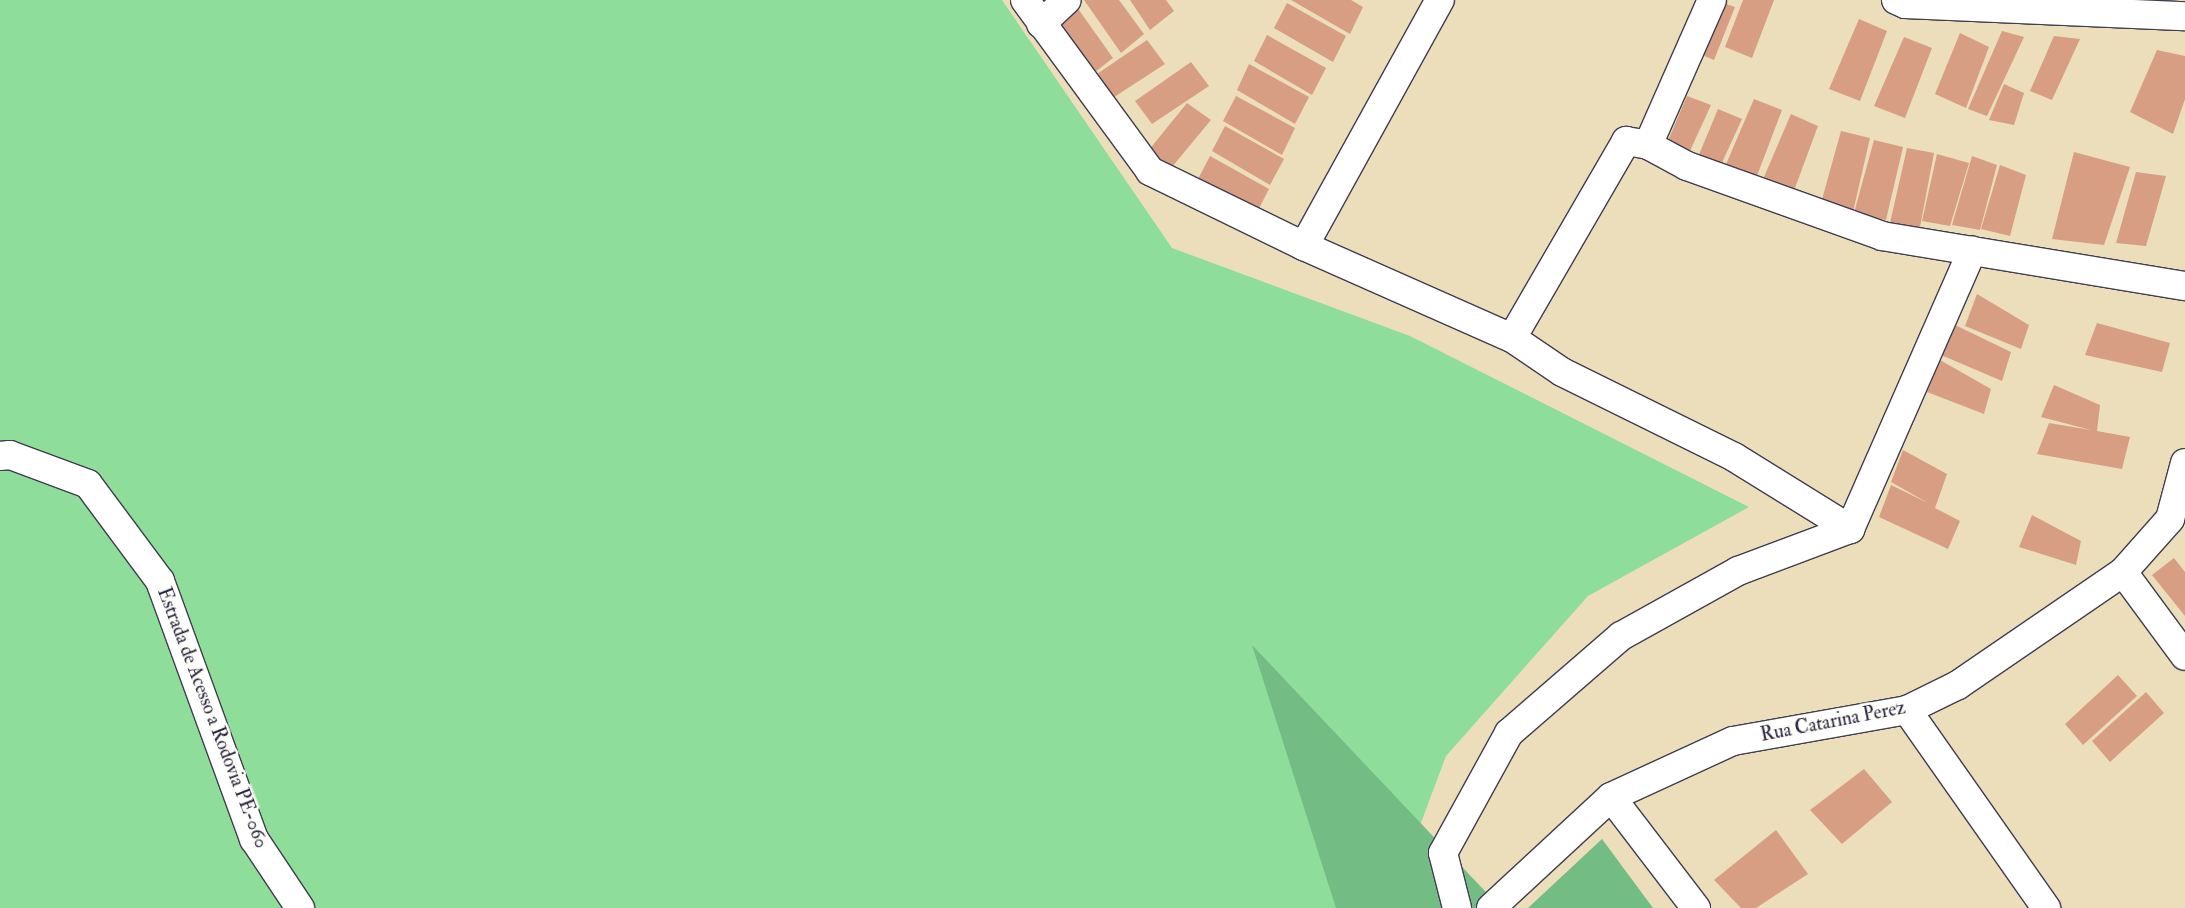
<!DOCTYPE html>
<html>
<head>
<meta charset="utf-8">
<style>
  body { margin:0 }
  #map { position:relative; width:2185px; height:908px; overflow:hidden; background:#ecdebb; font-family:"IM FELL Double Pica",serif }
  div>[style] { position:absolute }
  .green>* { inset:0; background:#8fdd9b }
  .forest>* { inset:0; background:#73bc83 }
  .building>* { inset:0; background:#d79e84 }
  .roads { filter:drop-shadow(1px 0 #403e4e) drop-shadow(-1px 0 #403e4e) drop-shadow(0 1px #403e4e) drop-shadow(0 -1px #403e4e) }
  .minor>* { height:28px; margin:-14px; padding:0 14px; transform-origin:14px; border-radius:14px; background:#fff }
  span { translate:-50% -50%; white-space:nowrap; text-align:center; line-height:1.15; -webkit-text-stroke:5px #fdfcf7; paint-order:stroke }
  .street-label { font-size:19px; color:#22223b }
</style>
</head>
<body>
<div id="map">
  <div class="green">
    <div style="clip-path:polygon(0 0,1002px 0,1172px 248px,1410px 336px,1749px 507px,1588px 596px,1446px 756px,1389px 908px,0 908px)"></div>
  </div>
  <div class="forest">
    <div style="clip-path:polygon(1252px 645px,1501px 908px,1336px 908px)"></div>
    <div style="clip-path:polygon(1602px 839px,1653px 908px,1528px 908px)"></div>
  </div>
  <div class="building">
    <div style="clip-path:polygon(1084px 0,1119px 0,1144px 34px,1121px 53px)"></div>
    <div style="clip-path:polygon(1130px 0,1166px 0,1174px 11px,1150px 30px)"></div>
    <div style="clip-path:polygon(1291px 0,1351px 0,1363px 7px,1350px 34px)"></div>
    <div style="clip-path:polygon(1743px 0,1774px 0,1752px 58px,1725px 47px)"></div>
    <div style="clip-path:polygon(1717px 1px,1735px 7px,1714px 60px,1695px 52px)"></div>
    <div style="clip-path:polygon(1074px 3px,1113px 58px,1090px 76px,1052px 20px)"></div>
    <div style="clip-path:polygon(1287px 3px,1346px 36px,1333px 62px,1274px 28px)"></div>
    <div style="clip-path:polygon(1859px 19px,1887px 31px,1860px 101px,1829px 89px)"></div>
    <div style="clip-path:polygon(2002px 31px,2024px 37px,1987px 116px,1968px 109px)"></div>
    <div style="clip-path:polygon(1960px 33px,1989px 47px,1966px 108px,1935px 94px)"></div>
    <div style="clip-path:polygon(1267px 35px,1326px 68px,1312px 95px,1254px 61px)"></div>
    <div style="clip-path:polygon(2054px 36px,2080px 39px,2052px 100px,2030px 91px)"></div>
    <div style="clip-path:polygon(1904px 37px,1932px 48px,1905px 118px,1874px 106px)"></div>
    <div style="clip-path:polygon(1147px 40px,1165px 64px,1108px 101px,1091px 78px)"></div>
    <div style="clip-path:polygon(2157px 50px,2185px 56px,2185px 99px,2173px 134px,2130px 112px)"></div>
    <div style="clip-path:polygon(1191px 62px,1209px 86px,1152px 124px,1135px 101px)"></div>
    <div style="clip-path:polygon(1249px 64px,1309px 97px,1295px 124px,1237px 90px)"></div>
    <div style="clip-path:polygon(2004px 84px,2024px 93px,2014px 125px,1989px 120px)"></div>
    <div style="clip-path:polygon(1236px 96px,1295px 128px,1282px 155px,1223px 121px)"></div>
    <div style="clip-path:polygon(1687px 96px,1711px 105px,1689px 153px,1667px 143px)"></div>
    <div style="clip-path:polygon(1754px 99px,1782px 110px,1755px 181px,1724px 169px)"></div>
    <div style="clip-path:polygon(1187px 103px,1211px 120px,1167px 173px,1144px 156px)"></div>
    <div style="clip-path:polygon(1718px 109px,1742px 119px,1720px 167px,1698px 157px)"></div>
    <div style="clip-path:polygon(1791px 114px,1818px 126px,1792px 196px,1761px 184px)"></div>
    <div style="clip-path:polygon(1225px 126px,1284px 159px,1270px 185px,1212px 151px)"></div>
    <div style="clip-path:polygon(1841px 131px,1870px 138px,1853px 212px,1821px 203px)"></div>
    <div style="clip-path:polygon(1874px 140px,1903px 147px,1886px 220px,1854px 213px)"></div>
    <div style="clip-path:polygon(1907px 148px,1934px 153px,1920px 227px,1890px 223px)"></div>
    <div style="clip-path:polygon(2074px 152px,2130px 167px,2104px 245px,2052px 239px)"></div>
    <div style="clip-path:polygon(1937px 154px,1969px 163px,1950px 226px,1922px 221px)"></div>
    <div style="clip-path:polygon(1210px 156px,1269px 189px,1255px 216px,1197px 181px)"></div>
    <div style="clip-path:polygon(1972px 156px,1997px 165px,1980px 230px,1952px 225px)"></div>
    <div style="clip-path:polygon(2000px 165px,2026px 175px,2010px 236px,1981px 229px)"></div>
    <div style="clip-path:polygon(2136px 172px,2166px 176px,2146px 246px,2116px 243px)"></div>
    <div style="clip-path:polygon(1977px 294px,2029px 325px,2021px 349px,1965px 326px)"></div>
    <div style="clip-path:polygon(2097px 323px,2170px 343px,2162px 372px,2085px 355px)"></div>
    <div style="clip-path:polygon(1953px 324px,2011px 352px,2002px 381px,1941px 355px)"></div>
    <div style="clip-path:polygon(1940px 360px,1991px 389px,1984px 414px,1927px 392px)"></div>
    <div style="clip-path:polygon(2054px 385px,2100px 405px,2097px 431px,2130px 437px,2122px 469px,2037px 454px,2049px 423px,2091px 430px,2041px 417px)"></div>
    <div style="clip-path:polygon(1903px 450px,1947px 474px,1935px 508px,1960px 521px,1948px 549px,1879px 517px,1891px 485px,1928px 503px,1891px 482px)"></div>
    <div style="clip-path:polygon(2032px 515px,2081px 541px,2076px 565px,2019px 547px)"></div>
    <div style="clip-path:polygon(2174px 558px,2185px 572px,2185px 616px,2152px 575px)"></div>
    <div style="clip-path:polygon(2118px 675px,2137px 696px,2083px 745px,2065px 724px)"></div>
    <div style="clip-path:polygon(2146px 692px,2164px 713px,2110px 762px,2092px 741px)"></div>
    <div style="clip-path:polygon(1864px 769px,1892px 802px,1842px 844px,1810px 810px)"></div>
    <div style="clip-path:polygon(1776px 830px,1808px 874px,1756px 908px,1741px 908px,1714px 880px)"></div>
  </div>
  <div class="roads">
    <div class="minor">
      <div style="left:1025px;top:0;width:212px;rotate:53.8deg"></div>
      <div style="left:1150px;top:171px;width:171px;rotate:26deg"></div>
      <div style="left:1304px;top:246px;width:227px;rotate:23.9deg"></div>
      <div style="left:1512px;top:338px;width:60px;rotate:34.2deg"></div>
      <div style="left:1562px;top:372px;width:192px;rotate:26.3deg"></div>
      <div style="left:1734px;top:457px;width:137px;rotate:31.8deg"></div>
      <div style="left:1850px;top:529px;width:120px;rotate:159.4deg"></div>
      <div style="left:1738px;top:571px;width:134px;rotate:150.9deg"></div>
      <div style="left:1621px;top:636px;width:148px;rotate:139.1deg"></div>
      <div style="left:1509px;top:733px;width:137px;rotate:118.8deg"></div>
      <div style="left:1443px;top:853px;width:57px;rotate:75.7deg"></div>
      <div style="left:1896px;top:0;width:10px;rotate:24deg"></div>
      <div style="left:1905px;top:4px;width:280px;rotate:2.5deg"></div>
      <div style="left:1041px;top:24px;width:35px;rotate:-43deg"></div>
      <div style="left:1648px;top:145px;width:158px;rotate:-66.2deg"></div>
      <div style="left:1304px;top:246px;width:281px;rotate:-61.1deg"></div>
      <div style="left:1512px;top:338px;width:228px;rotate:-59.9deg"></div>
      <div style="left:1626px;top:141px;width:22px;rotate:10deg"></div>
      <div style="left:1648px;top:145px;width:44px;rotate:28.3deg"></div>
      <div style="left:1687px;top:166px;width:207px;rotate:19.7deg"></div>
      <div style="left:1882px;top:236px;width:307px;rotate:9.4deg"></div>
      <div style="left:0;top:456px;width:10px;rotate:-6deg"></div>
      <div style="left:10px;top:455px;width:83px;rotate:20.4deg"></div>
      <div style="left:88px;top:484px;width:121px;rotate:53.4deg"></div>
      <div style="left:160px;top:581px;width:275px;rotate:70deg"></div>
      <div style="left:254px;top:839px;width:83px;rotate:56.3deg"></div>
      <div style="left:1850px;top:529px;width:304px;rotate:-66.3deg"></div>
      <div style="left:2123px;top:572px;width:104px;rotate:53.6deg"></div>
      <div style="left:1907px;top:710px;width:242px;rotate:54.9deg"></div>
      <div style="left:1611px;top:797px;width:140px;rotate:52.6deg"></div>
      <div style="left:1491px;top:908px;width:163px;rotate:-42.8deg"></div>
      <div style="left:1611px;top:797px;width:134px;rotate:-24.7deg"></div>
      <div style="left:1733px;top:741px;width:177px;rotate:-10.1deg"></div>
      <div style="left:1907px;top:710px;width:57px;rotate:-26.1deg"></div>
      <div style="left:1958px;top:685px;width:200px;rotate:-34.4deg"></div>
      <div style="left:2123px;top:572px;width:71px;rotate:-48.4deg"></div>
      <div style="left:2170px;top:519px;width:58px;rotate:-75deg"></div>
    </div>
  </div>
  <div class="street-label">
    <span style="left:212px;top:718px;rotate:69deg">Estrada de Acesso a Rodovia PE-060</span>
    <span style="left:1833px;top:722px;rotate:-11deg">Rua Catarina Perez</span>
  </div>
</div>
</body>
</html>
